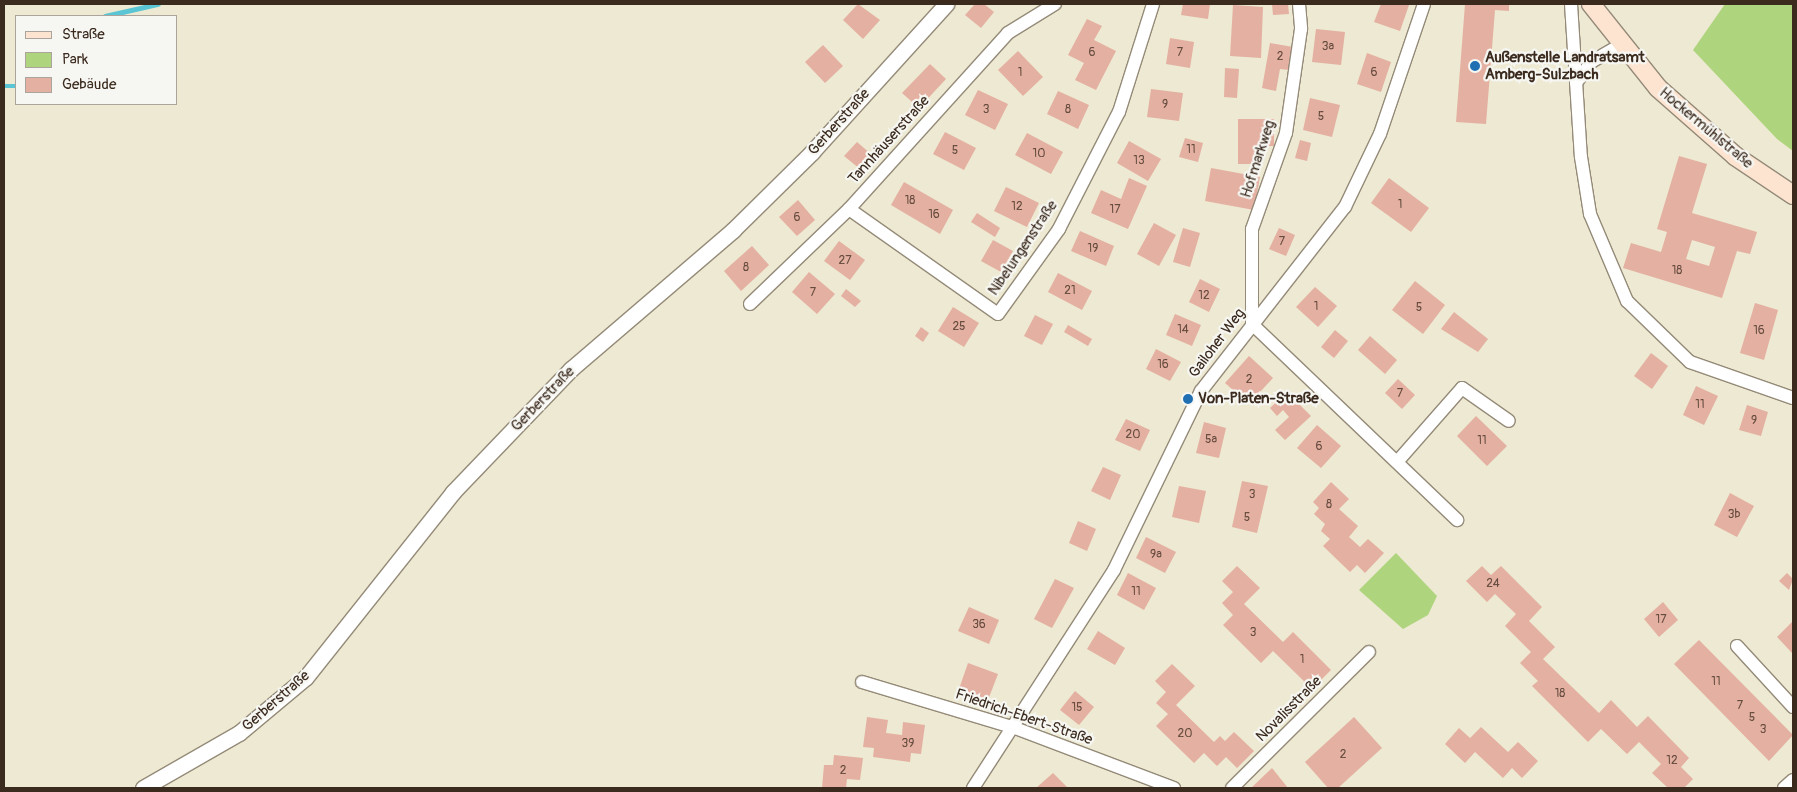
<!DOCTYPE html>
<html>
<head>
<meta charset="utf-8">
<style>
  body { margin:0 }
  #map { position:relative; width:1797px; height:792px; overflow:hidden; background:#ede9d2; font-family:Pangolin,sans-serif }
  div>[style] { position:absolute }
  .green>* { inset:0; background:#afd47e }
  .stream>* { height:4.5px; margin:-2.25px; padding:0 2.25px; transform-origin:2.25px; border-radius:2.25px; background:#5ac5d4 }
  .building>* { inset:0; background:#e4b0a1 }
  .roads { filter:drop-shadow(1px 0 #948a78) drop-shadow(-1px 0 #948a78) drop-shadow(0 1px #948a78) drop-shadow(0 -1px #948a78) }
  .minor>* { height:12px; margin:-6px; padding:0 6px; transform-origin:6px; border-radius:6px; background:#fff }
  .tertiary>* { height:15px; margin:-7.5px; padding:0 7.5px; transform-origin:7.5px; border-radius:7.5px; background:#fff }
  .secondary>* { height:18px; margin:-9px; padding:0 9px; transform-origin:9px; border-radius:9px; background:#fde4d1 }
  .dots>* { width:14px; height:14px; translate:-50% -50%; box-sizing:border-box; border:2px solid #f6f6f2; border-radius:50% }
  span { translate:-50% -50%; white-space:nowrap; text-align:center; line-height:1.15; -webkit-text-stroke:4.5px #f6f6f2; paint-order:stroke }
  .number-label { font-size:12px; color:#654c3f }
  .number-label span { -webkit-text-stroke-width:0 }
  .poi-label { font-size:15px; color:#3b2a1e; font-weight:700 }
  .left { translate:0 -50%; text-align:left }
  .street-label { font-size:15px; color:#3b2a1e }
  .frame { position:absolute; inset:0; border:5px solid #3b2a1e; pointer-events:none }
  .legend { position:absolute; left:15px; top:15px; width:162px; height:90px; box-sizing:border-box; background:#f6f6f2; border:1px solid #aba49d; margin:0; padding:6px 9px; list-style:none; font-size:15px; color:#3b2a1e }
  .legend li { display:flex; align-items:center; gap:10px; height:25px }
  .legend b { width:25px; border:1px solid #aba49d }
</style>
</head>
<body>
<div id="map">
  <div class="green">
    <div style="clip-path:polygon(1725px 4px,1793px 4px,1793px 151px,1777px 139px,1693px 50px)"></div>
    <div style="clip-path:polygon(1396px 553px,1437px 596px,1428px 615px,1403px 629px,1359px 590px)"></div>
  </div>
  <div class="stream">
    <div style="left:105px;top:16px;width:54px;rotate:-12.8deg"></div>
    <div style="left:4px;top:86px;width:12px"></div>
  </div>
  <div class="building">
    <div style="clip-path:polygon(858px 4px,880px 20px,863px 39px,843px 20px)"></div>
    <div style="clip-path:polygon(975px 4px,984px 4px,994px 12px,981px 28px,965px 15px)"></div>
    <div style="clip-path:polygon(1183px 4px,1210px 4px,1208px 19px,1181px 15px)"></div>
    <div style="clip-path:polygon(1272px 4px,1288px 4px,1289px 14px,1273px 15px)"></div>
    <div style="clip-path:polygon(1381px 4px,1409px 5px,1400px 31px,1374px 22px)"></div>
    <div style="clip-path:polygon(1465px 4px,1509px 4px,1509px 11px,1495px 10px,1486px 124px,1456px 122px)"></div>
    <div style="clip-path:polygon(1233px 5px,1263px 7px,1261px 58px,1230px 56px)"></div>
    <div style="clip-path:polygon(1087px 19px,1102px 26px,1094px 40px,1116px 51px,1096px 90px,1075px 80px,1084px 63px,1068px 55px)"></div>
    <div style="clip-path:polygon(1316px 29px,1345px 32px,1341px 65px,1312px 62px)"></div>
    <div style="clip-path:polygon(1170px 38px,1194px 42px,1190px 68px,1166px 64px)"></div>
    <div style="clip-path:polygon(1270px 43px,1293px 47px,1289px 70px,1280px 69px,1276px 91px,1262px 88px)"></div>
    <div style="clip-path:polygon(823px 45px,843px 66px,825px 83px,805px 62px)"></div>
    <div style="clip-path:polygon(1018px 51px,1043px 77px,1023px 96px,998px 70px)"></div>
    <div style="clip-path:polygon(1367px 53px,1391px 62px,1381px 92px,1357px 84px)"></div>
    <div style="clip-path:polygon(930px 64px,946px 79px,919px 108px,902px 93px)"></div>
    <div style="clip-path:polygon(1225px 68px,1239px 69px,1237px 98px,1224px 97px)"></div>
    <div style="clip-path:polygon(1151px 89px,1183px 93px,1179px 121px,1147px 117px)"></div>
    <div style="clip-path:polygon(978px 90px,1008px 104px,995px 130px,965px 115px)"></div>
    <div style="clip-path:polygon(1058px 91px,1089px 105px,1078px 129px,1047px 114px)"></div>
    <div style="clip-path:polygon(1310px 98px,1340px 105px,1332px 137px,1303px 130px)"></div>
    <div style="clip-path:polygon(1238px 119px,1274px 119px,1274px 146px,1256px 146px,1256px 164px,1238px 164px)"></div>
    <div style="clip-path:polygon(945px 132px,976px 148px,964px 170px,933px 154px)"></div>
    <div style="clip-path:polygon(1027px 133px,1063px 152px,1051px 174px,1015px 155px)"></div>
    <div style="clip-path:polygon(1185px 138px,1203px 143px,1198px 162px,1179px 157px)"></div>
    <div style="clip-path:polygon(1300px 140px,1311px 143px,1307px 161px,1295px 158px)"></div>
    <div style="clip-path:polygon(1129px 141px,1161px 159px,1148px 181px,1117px 163px)"></div>
    <div style="clip-path:polygon(857px 142px,872px 155px,860px 169px,844px 156px)"></div>
    <div style="clip-path:polygon(evenodd,1679px 156px,1707px 164px,1692px 213px,1757px 232px,1750px 254px,1737px 251px,1722px 298px,1623px 268px,1631px 243px,1661px 252px,1667px 232px,1657px 229px,1679px 156px,1692px 240px,1715px 247px,1709px 266px,1686px 259px,1692px 240px)"></div>
    <div style="clip-path:polygon(1211px 168px,1260px 177px,1254px 210px,1205px 201px)"></div>
    <div style="clip-path:polygon(1129px 178px,1147px 186px,1128px 229px,1091px 213px,1101px 190px,1121px 199px)"></div>
    <div style="clip-path:polygon(1389px 178px,1429px 208px,1411px 232px,1371px 203px)"></div>
    <div style="clip-path:polygon(904px 182px,953px 210px,940px 234px,891px 205px)"></div>
    <div style="clip-path:polygon(1006px 187px,1039px 203px,1027px 227px,994px 211px)"></div>
    <div style="clip-path:polygon(798px 200px,815px 220px,797px 236px,779px 217px)"></div>
    <div style="clip-path:polygon(977px 213px,1000px 228px,995px 237px,971px 222px)"></div>
    <div style="clip-path:polygon(1154px 223px,1176px 235px,1159px 266px,1137px 254px)"></div>
    <div style="clip-path:polygon(1183px 228px,1200px 233px,1190px 267px,1173px 262px)"></div>
    <div style="clip-path:polygon(1279px 228px,1295px 235px,1286px 256px,1269px 249px)"></div>
    <div style="clip-path:polygon(1080px 231px,1114px 246px,1106px 266px,1071px 251px)"></div>
    <div style="clip-path:polygon(993px 240px,1013px 251px,1001px 272px,981px 261px)"></div>
    <div style="clip-path:polygon(839px 241px,865px 260px,850px 280px,824px 261px)"></div>
    <div style="clip-path:polygon(752px 246px,769px 265px,741px 291px,724px 271px)"></div>
    <div style="clip-path:polygon(809px 272px,835px 294px,817px 314px,792px 292px)"></div>
    <div style="clip-path:polygon(1058px 273px,1092px 291px,1082px 310px,1048px 292px)"></div>
    <div style="clip-path:polygon(1200px 279px,1220px 289px,1209px 312px,1189px 302px)"></div>
    <div style="clip-path:polygon(1415px 281px,1445px 305px,1423px 334px,1392px 310px)"></div>
    <div style="clip-path:polygon(1315px 287px,1337px 306px,1318px 327px,1296px 307px)"></div>
    <div style="clip-path:polygon(846px 289px,861px 301px,855px 307px,841px 296px)"></div>
    <div style="clip-path:polygon(1755px 303px,1778px 310px,1764px 360px,1740px 353px)"></div>
    <div style="clip-path:polygon(953px 307px,979px 323px,964px 347px,938px 331px)"></div>
    <div style="clip-path:polygon(1454px 312px,1488px 339px,1478px 352px,1441px 329px)"></div>
    <div style="clip-path:polygon(1175px 314px,1201px 325px,1192px 346px,1166px 335px)"></div>
    <div style="clip-path:polygon(1035px 315px,1053px 324px,1042px 345px,1024px 336px)"></div>
    <div style="clip-path:polygon(1068px 325px,1092px 339px,1088px 346px,1064px 332px)"></div>
    <div style="clip-path:polygon(921px 327px,929px 333px,923px 342px,915px 336px)"></div>
    <div style="clip-path:polygon(1335px 330px,1348px 341px,1334px 358px,1321px 347px)"></div>
    <div style="clip-path:polygon(1370px 336px,1397px 360px,1385px 374px,1358px 350px)"></div>
    <div style="clip-path:polygon(1156px 349px,1181px 362px,1170px 381px,1146px 369px)"></div>
    <div style="clip-path:polygon(1651px 353px,1668px 366px,1652px 389px,1634px 376px)"></div>
    <div style="clip-path:polygon(1249px 356px,1273px 378px,1249px 404px,1225px 383px)"></div>
    <div style="clip-path:polygon(1398px 379px,1415px 395px,1402px 409px,1385px 393px)"></div>
    <div style="clip-path:polygon(1696px 386px,1718px 396px,1704px 425px,1683px 415px)"></div>
    <div style="clip-path:polygon(1287px 392px,1311px 416px,1285px 440px,1275px 430px,1289px 417px,1283px 410px,1277px 416px,1270px 408px)"></div>
    <div style="clip-path:polygon(1747px 405px,1768px 412px,1761px 436px,1739px 430px)"></div>
    <div style="clip-path:polygon(1476px 416px,1507px 446px,1487px 466px,1457px 436px)"></div>
    <div style="clip-path:polygon(1126px 419px,1150px 430px,1140px 451px,1115px 440px)"></div>
    <div style="clip-path:polygon(1204px 422px,1226px 428px,1219px 458px,1196px 453px)"></div>
    <div style="clip-path:polygon(1317px 425px,1341px 446px,1321px 468px,1297px 448px)"></div>
    <div style="clip-path:polygon(1103px 467px,1121px 475px,1110px 500px,1091px 491px)"></div>
    <div style="clip-path:polygon(1242px 481px,1268px 486px,1257px 533px,1232px 527px)"></div>
    <div style="clip-path:polygon(1331px 482px,1349px 499px,1339px 509px,1358px 526px,1349px 537px,1360px 547px,1368px 539px,1384px 553px,1365px 573px,1357px 565px,1350px 572px,1323px 546px,1330px 539px,1321px 531px,1325px 524px,1314px 514px,1319px 508px,1313px 502px)"></div>
    <div style="clip-path:polygon(1179px 486px,1206px 491px,1199px 523px,1172px 517px)"></div>
    <div style="clip-path:polygon(1730px 493px,1754px 506px,1737px 537px,1714px 525px)"></div>
    <div style="clip-path:polygon(1078px 521px,1096px 529px,1087px 551px,1069px 543px)"></div>
    <div style="clip-path:polygon(1146px 537px,1176px 552px,1165px 573px,1136px 558px)"></div>
    <div style="clip-path:polygon(1237px 566px,1260px 588px,1244px 604px,1283px 642px,1293px 632px,1331px 670px,1312px 689px,1273px 651px,1261px 663px,1223px 625px,1233px 615px,1222px 603px,1233px 592px,1222px 581px)"></div>
    <div style="clip-path:polygon(1482px 566px,1491px 575px,1501px 566px,1542px 607px,1529px 621px,1555px 647px,1543px 659px,1599px 713px,1611px 700px,1637px 727px,1648px 716px,1689px 758px,1681px 767px,1693px 779px,1684px 788px,1668px 788px,1652px 773px,1661px 764px,1639px 742px,1627px 754px,1601px 729px,1588px 742px,1532px 686px,1538px 681px,1520px 663px,1531px 652px,1505px 626px,1516px 614px,1495px 594px,1487px 602px,1466px 581px)"></div>
    <div style="clip-path:polygon(1128px 573px,1156px 588px,1144px 610px,1117px 595px)"></div>
    <div style="clip-path:polygon(1787px 573px,1793px 579px,1789px 590px,1779px 581px)"></div>
    <div style="clip-path:polygon(1055px 579px,1074px 588px,1052px 628px,1034px 619px)"></div>
    <div style="clip-path:polygon(1663px 602px,1678px 620px,1659px 637px,1644px 619px)"></div>
    <div style="clip-path:polygon(969px 607px,999px 620px,989px 644px,958px 631px)"></div>
    <div style="clip-path:polygon(1793px 621px,1793px 654px,1777px 637px)"></div>
    <div style="clip-path:polygon(1098px 631px,1125px 648px,1115px 665px,1087px 649px)"></div>
    <div style="clip-path:polygon(1699px 640px,1793px 735px,1769px 761px,1674px 664px)"></div>
    <div style="clip-path:polygon(968px 663px,998px 674px,988px 700px,959px 689px)"></div>
    <div style="clip-path:polygon(1172px 664px,1195px 686px,1176px 705px,1214px 742px,1220px 736px,1225px 741px,1234px 732px,1254px 751px,1237px 768px,1226px 757px,1217px 766px,1204px 753px,1194px 763px,1156px 726px,1168px 714px,1156px 703px,1166px 692px,1155px 681px)"></div>
    <div style="clip-path:polygon(1075px 691px,1094px 707px,1079px 725px,1060px 710px)"></div>
    <div style="clip-path:polygon(867px 717px,888px 720px,886px 733px,902px 735px,903px 722px,925px 725px,921px 754px,911px 753px,910px 762px,873px 757px,874px 748px,863px 747px)"></div>
    <div style="clip-path:polygon(1354px 717px,1382px 748px,1338px 788px,1328px 788px,1305px 762px)"></div>
    <div style="clip-path:polygon(1481px 727px,1508px 752px,1518px 742px,1538px 761px,1522px 778px,1512px 768px,1503px 778px,1475px 752px,1465px 763px,1445px 744px,1459px 728px,1470px 738px)"></div>
    <div style="clip-path:polygon(834px 755px,863px 758px,860px 780px,847px 779px,846px 788px,822px 788px,824px 765px,833px 765px)"></div>
    <div style="clip-path:polygon(1272px 768px,1288px 788px,1251px 788px)"></div>
    <div style="clip-path:polygon(1053px 773px,1068px 788px,1036px 788px)"></div>
  </div>
  <div class="roads">
    <div class="minor">
      <div style="left:1299px;top:4px;width:25px;rotate:85deg"></div>
      <div style="left:1301px;top:29px;width:105px;rotate:98.2deg"></div>
      <div style="left:1286px;top:133px;width:102px;rotate:109.5deg"></div>
      <div style="left:1252px;top:229px;width:95px;rotate:90deg"></div>
      <div style="left:1252px;top:324px;width:284px;rotate:43.7deg"></div>
      <div style="left:1571px;top:4px;width:153px;rotate:86.3deg"></div>
      <div style="left:1581px;top:157px;width:58px;rotate:81deg"></div>
      <div style="left:1590px;top:214px;width:95px;rotate:67deg"></div>
      <div style="left:1627px;top:301px;width:88px;rotate:44.1deg"></div>
      <div style="left:1690px;top:362px;width:109px;rotate:19.3deg"></div>
      <div style="left:1576px;top:83px;width:26px;rotate:-54deg"></div>
      <div style="left:1591px;top:62px;width:34px;rotate:-30deg"></div>
      <div style="left:849px;top:209px;width:182px;rotate:35.2deg"></div>
      <div style="left:998px;top:314px;width:105px;rotate:-54.3deg"></div>
      <div style="left:1059px;top:229px;width:131px;rotate:-62.9deg"></div>
      <div style="left:1119px;top:112px;width:113px;rotate:-72.5deg"></div>
      <div style="left:750px;top:304px;width:137px;rotate:-43.8deg"></div>
      <div style="left:849px;top:209px;width:237px;rotate:-47.9deg"></div>
      <div style="left:1008px;top:33px;width:55px;rotate:-31.7deg"></div>
      <div style="left:1397px;top:462px;width:98px;rotate:-48.7deg"></div>
      <div style="left:1462px;top:388px;width:57px;rotate:35.1deg"></div>
      <div style="left:1737px;top:646px;width:83px;rotate:47.4deg"></div>
      <div style="left:862px;top:682px;width:160px;rotate:16.7deg"></div>
      <div style="left:1015px;top:728px;width:170px;rotate:20.7deg"></div>
      <div style="left:973px;top:788px;width:260px;rotate:-57.1deg"></div>
      <div style="left:1114px;top:570px;width:199px;rotate:-64.1deg"></div>
      <div style="left:1201px;top:391px;width:234px;rotate:-52deg"></div>
      <div style="left:1345px;top:207px;width:81px;rotate:-64.4deg"></div>
      <div style="left:1380px;top:134px;width:137px;rotate:-71.3deg"></div>
      <div style="left:1232px;top:788px;width:193px;rotate:-44.8deg"></div>
      <div style="left:1784px;top:788px;width:12px;rotate:-42deg"></div>
    </div>
    <div class="tertiary">
      <div style="left:143px;top:788px;width:111px;rotate:-29.8deg"></div>
      <div style="left:239px;top:733px;width:87px;rotate:-39.9deg"></div>
      <div style="left:306px;top:677px;width:236px;rotate:-51.5deg"></div>
      <div style="left:453px;top:492px;width:170px;rotate:-46.2deg"></div>
      <div style="left:571px;top:369px;width:213px;rotate:-40.6deg"></div>
      <div style="left:733px;top:230px;width:111px;rotate:-44.6deg"></div>
      <div style="left:812px;top:152px;width:200px;rotate:-47.8deg"></div>
    </div>
    <div class="secondary">
      <div style="left:1591px;top:4px;width:107px;rotate:51.4deg"></div>
      <div style="left:1658px;top:88px;width:103px;rotate:41.4deg"></div>
      <div style="left:1735px;top:156px;width:70px;rotate:33.9deg"></div>
    </div>
  </div>
  <div class="dots">
    <div style="left:1475px;top:66px;background:#1f6fb2"></div>
    <div style="left:1188px;top:399px;background:#1f6fb2"></div>
  </div>
  <div class="number-label">
    <span style="left:1328px;top:47px">3a</span>
    <span style="left:1092px;top:53px">6</span>
    <span style="left:1180px;top:53px">7</span>
    <span style="left:1280px;top:57px">2</span>
    <span style="left:1020px;top:73px">1</span>
    <span style="left:1374px;top:73px">6</span>
    <span style="left:1165px;top:105px">9</span>
    <span style="left:986px;top:110px">3</span>
    <span style="left:1068px;top:110px">8</span>
    <span style="left:1321px;top:117px">5</span>
    <span style="left:1191px;top:150px">11</span>
    <span style="left:955px;top:151px">5</span>
    <span style="left:1039px;top:154px">10</span>
    <span style="left:1139px;top:161px">13</span>
    <span style="left:910px;top:201px">18</span>
    <span style="left:1400px;top:205px">1</span>
    <span style="left:1017px;top:207px">12</span>
    <span style="left:1115px;top:210px">17</span>
    <span style="left:934px;top:215px">16</span>
    <span style="left:797px;top:218px">6</span>
    <span style="left:1282px;top:242px">7</span>
    <span style="left:1093px;top:249px">19</span>
    <span style="left:845px;top:261px">27</span>
    <span style="left:746px;top:268px">8</span>
    <span style="left:1677px;top:271px">18</span>
    <span style="left:1070px;top:291px">21</span>
    <span style="left:813px;top:293px">7</span>
    <span style="left:1204px;top:296px">12</span>
    <span style="left:1316px;top:307px">1</span>
    <span style="left:1419px;top:308px">5</span>
    <span style="left:959px;top:327px">25</span>
    <span style="left:1183px;top:330px">14</span>
    <span style="left:1759px;top:331px">16</span>
    <span style="left:1163px;top:365px">16</span>
    <span style="left:1249px;top:380px">2</span>
    <span style="left:1400px;top:394px">7</span>
    <span style="left:1700px;top:405px">11</span>
    <span style="left:1754px;top:421px">9</span>
    <span style="left:1133px;top:435px">20</span>
    <span style="left:1211px;top:440px">5a</span>
    <span style="left:1482px;top:441px">11</span>
    <span style="left:1319px;top:447px">6</span>
    <span style="left:1252px;top:495px">3</span>
    <span style="left:1329px;top:505px">8</span>
    <span style="left:1734px;top:515px">3b</span>
    <span style="left:1247px;top:518px">5</span>
    <span style="left:1156px;top:555px">9a</span>
    <span style="left:1493px;top:584px">24</span>
    <span style="left:1136px;top:592px">11</span>
    <span style="left:1661px;top:620px">17</span>
    <span style="left:979px;top:625px">36</span>
    <span style="left:1253px;top:633px">3</span>
    <span style="left:1302px;top:660px">1</span>
    <span style="left:1716px;top:682px">11</span>
    <span style="left:1560px;top:694px">18</span>
    <span style="left:1740px;top:706px">7</span>
    <span style="left:1077px;top:708px">15</span>
    <span style="left:1752px;top:718px">5</span>
    <span style="left:1763px;top:730px">3</span>
    <span style="left:1185px;top:734px">20</span>
    <span style="left:908px;top:744px">39</span>
    <span style="left:1343px;top:755px">2</span>
    <span style="left:1672px;top:761px">12</span>
    <span style="left:843px;top:771px">2</span>
  </div>
  <div class="poi-label">
    <span class="left" style="left:1485px;top:66px">Außenstelle Landratsamt<br>Amberg-Sulzbach</span>
    <span class="left" style="left:1198px;top:399px">Von-Platen-Straße</span>
  </div>
  <div class="street-label">
    <span style="left:839px;top:122px;rotate:-48deg">Gerberstraße</span>
    <span style="left:1706px;top:128px;rotate:40deg">Hockermühlstraße</span>
    <span style="left:889px;top:140px;rotate:-48deg">Tannhäuserstraße</span>
    <span style="left:1258px;top:159px;rotate:-72deg">Hofmarkweg</span>
    <span style="left:1023px;top:248px;rotate:-56deg">Nibelungenstraße</span>
    <span style="left:1217px;top:343px;rotate:-53deg">Gailoher Weg</span>
    <span style="left:543px;top:399px;rotate:-46deg">Gerberstraße</span>
    <span style="left:276px;top:701px;rotate:-41deg">Gerberstraße</span>
    <span style="left:1289px;top:709px;rotate:-45deg">Novalisstraße</span>
    <span style="left:1024px;top:717px;rotate:19deg">Friedrich-Ebert-Straße</span>
  </div>
  <div class="frame"></div>
  <ul class="legend">
  <li><b style="height:6px;background:#fde4d1"></b>Straße</li>
  <li><b style="height:14px;background:#afd47e"></b>Park</li>
  <li><b style="height:14px;background:#e4b0a1"></b>Gebäude</li>
  </ul>
</div>
</body>
</html>
